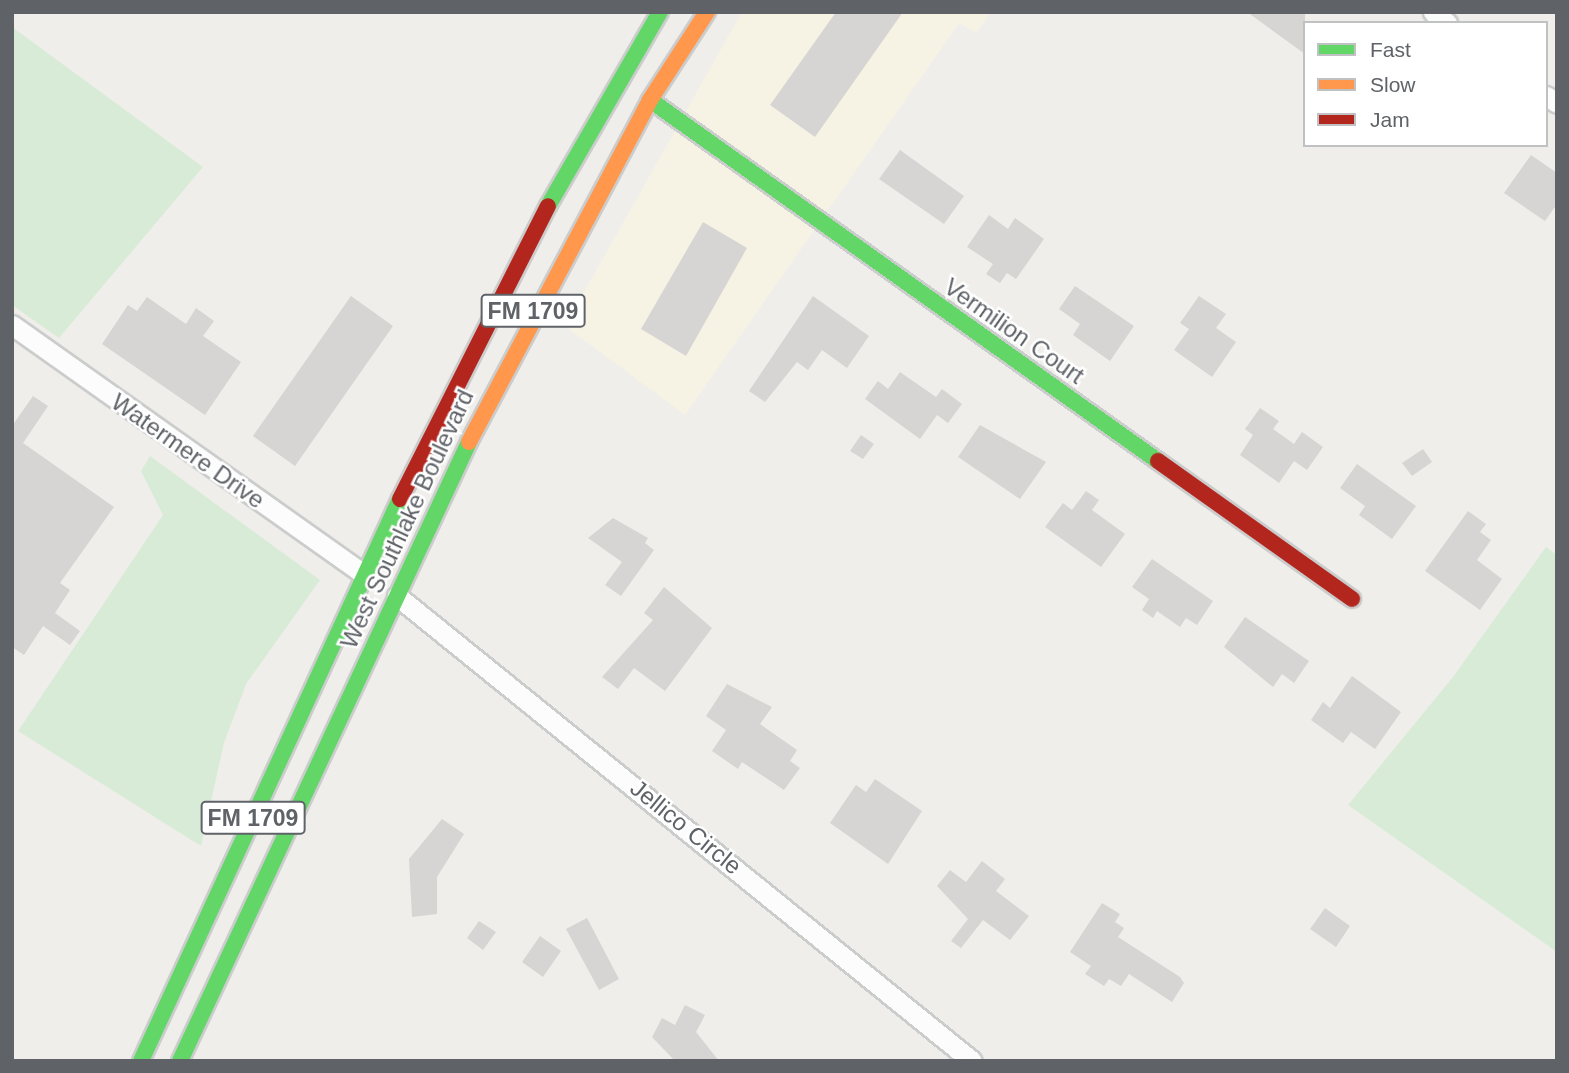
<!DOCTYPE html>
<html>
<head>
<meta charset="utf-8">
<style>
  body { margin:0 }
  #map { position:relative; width:1569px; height:1073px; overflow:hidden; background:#efeeea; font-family:Helvetica,sans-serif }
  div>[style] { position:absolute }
  .commercial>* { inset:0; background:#f7f3e4 }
  .green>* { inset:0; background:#d8ebd6 }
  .building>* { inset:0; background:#d6d5d3 }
  .roads { filter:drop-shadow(2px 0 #cbcccc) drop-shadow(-2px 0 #cbcccc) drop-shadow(0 2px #cbcccc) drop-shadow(0 -2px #cbcccc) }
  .street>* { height:19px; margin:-9.5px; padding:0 9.5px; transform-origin:9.5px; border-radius:9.5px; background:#fdfcfc }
  .fast>* { height:16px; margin:-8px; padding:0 8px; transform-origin:8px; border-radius:8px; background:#63d668 }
  .slow>* { height:16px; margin:-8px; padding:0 8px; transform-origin:8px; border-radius:8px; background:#ff974d }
  .jam>* { height:16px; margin:-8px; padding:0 8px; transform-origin:8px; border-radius:8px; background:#b3261e }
  span { translate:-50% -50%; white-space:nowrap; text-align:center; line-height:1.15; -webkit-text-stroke:5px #fff; paint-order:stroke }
  .shield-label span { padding:2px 5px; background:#fff; border:2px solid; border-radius:5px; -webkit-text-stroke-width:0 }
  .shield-label { font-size:23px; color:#5f6368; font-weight:700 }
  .street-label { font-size:24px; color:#5f6368 }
  .frame { position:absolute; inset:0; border:14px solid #5f6368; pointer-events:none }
  .legend { position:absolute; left:1303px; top:21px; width:245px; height:126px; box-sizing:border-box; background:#fff; border:2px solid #bfc1c3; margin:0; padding:9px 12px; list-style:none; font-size:21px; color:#5f6368 }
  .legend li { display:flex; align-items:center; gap:14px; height:35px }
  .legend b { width:35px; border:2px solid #bfc1c3 }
</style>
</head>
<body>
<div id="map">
  <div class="commercial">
    <div style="clip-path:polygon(742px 12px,991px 12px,976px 33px,959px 23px,685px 415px,565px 326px)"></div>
  </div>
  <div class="green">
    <div style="clip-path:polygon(12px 27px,203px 167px,59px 338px,12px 305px)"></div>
    <div style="clip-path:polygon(150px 456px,320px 580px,246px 684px,224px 743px,201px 846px,18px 731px,163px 515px,141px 471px)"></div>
    <div style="clip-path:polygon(1546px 547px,1557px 555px,1557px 952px,1348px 805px,1453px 677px)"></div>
  </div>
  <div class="building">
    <div style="clip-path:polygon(836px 12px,903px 12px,815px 137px,770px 105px)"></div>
    <div style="clip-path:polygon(1247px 12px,1305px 12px,1305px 54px)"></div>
    <div style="clip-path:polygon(900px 150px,964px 196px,944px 224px,879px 179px)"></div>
    <div style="clip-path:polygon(1531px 155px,1557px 173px,1557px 204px,1545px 221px,1504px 193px)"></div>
    <div style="clip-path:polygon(989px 215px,1008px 229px,1015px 218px,1044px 239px,1016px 279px,1007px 273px,1000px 283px,986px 274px,993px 264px,967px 247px)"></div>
    <div style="clip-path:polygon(703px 222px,747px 248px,686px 356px,641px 329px)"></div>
    <div style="clip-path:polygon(1075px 286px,1134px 326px,1110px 361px,1073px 335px,1080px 324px,1059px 309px)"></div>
    <div style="clip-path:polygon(351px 296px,393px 326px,295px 466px,253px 436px)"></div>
    <div style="clip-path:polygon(813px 296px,869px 336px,847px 368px,822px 350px,808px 370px,797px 362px,765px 402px,749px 391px)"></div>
    <div style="clip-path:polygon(1199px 296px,1226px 314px,1216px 328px,1236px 342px,1212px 377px,1174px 350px,1189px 329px,1180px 323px)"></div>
    <div style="clip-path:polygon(147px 297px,186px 324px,196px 308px,214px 321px,203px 336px,241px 362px,205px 415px,102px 344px,128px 305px,137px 311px)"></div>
    <div style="clip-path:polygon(900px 372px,936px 397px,942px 389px,962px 404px,948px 423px,937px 415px,920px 439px,865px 399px,878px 381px,888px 389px)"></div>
    <div style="clip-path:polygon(33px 396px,48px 406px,23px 443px,114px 507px,60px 583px,70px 590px,55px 613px,80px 631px,70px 645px,43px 626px,24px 655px,12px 647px,12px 426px)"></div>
    <div style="clip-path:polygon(1260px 408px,1279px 421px,1273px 429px,1294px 444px,1302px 432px,1323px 447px,1307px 470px,1294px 461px,1279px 483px,1240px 455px,1253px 435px,1245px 429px)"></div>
    <div style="clip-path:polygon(980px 425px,1046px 462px,1020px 499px,958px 457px)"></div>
    <div style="clip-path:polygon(861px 435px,874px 444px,863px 459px,850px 451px)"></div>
    <div style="clip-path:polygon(1423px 449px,1432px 462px,1412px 476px,1402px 463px)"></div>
    <div style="clip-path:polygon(1357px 464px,1416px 506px,1392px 539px,1359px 515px,1365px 506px,1340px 488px)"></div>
    <div style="clip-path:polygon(1086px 491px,1099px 500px,1092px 510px,1125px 534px,1101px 567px,1045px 527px,1063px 503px,1072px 510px)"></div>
    <div style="clip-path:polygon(1468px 511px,1486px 524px,1480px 532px,1491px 540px,1477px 560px,1502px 579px,1480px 610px,1425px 571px)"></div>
    <div style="clip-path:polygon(613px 518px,648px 538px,645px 543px,654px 550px,621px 596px,605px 585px,622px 562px,588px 538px)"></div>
    <div style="clip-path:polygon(1152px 559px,1213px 601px,1197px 625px,1186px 618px,1180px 627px,1157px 611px,1153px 618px,1142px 610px,1149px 599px,1132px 587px)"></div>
    <div style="clip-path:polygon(664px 587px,712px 628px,665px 691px,634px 668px,618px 689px,602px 677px,653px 620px,644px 613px)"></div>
    <div style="clip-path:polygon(1245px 617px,1309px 661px,1294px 683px,1282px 674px,1273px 687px,1224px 647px)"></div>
    <div style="clip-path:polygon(1352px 676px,1401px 712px,1375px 749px,1351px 732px,1343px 743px,1311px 720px,1323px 702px,1330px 708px)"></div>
    <div style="clip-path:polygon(727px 684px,772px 707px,760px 724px,797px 750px,790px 761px,800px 768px,784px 790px,742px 762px,738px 769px,712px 751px,726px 730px,706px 716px)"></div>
    <div style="clip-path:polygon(875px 779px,922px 811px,888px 864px,830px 823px,856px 785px,866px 792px)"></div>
    <div style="clip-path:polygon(442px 819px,464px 834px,437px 877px,437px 914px,412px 917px,409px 859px)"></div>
    <div style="clip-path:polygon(982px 861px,1005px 879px,996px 891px,1029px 916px,1010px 940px,983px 920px,961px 948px,951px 941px,968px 919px,937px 886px,950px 870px,966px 882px)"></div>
    <div style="clip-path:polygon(1102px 903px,1120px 914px,1115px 922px,1124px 928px,1118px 937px,1180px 977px,1184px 983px,1172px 1002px,1129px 974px,1121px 986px,1109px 979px,1104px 986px,1085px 974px,1091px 966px,1070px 952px)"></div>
    <div style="clip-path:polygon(1325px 908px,1350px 926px,1336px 947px,1310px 929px)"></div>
    <div style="clip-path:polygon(587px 918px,619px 979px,599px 990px,566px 929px)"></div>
    <div style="clip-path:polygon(479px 921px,496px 932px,483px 950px,467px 938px)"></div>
    <div style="clip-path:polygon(540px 936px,561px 951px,543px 977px,522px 962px)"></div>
    <div style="clip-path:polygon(685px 1005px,705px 1015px,696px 1032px,719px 1061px,675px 1061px,652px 1037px,662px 1018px,675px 1025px)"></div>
  </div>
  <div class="roads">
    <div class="street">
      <div style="left:1433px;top:12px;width:18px;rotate:38deg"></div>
      <div style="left:1546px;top:96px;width:13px;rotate:32deg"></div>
      <div style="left:12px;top:325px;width:433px;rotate:35.3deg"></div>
      <div style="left:397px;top:596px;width:739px;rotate:38.96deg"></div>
    </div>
    <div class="fast">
      <div style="left:650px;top:100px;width:623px;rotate:35.4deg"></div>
      <div style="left:548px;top:206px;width:224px;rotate:-60deg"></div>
      <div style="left:141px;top:1061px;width:619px;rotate:-65.26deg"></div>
      <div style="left:180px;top:1061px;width:683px;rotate:-64.97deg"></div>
    </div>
    <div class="slow">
      <div style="left:469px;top:442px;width:387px;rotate:-62.1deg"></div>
      <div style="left:650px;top:100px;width:105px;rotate:-57.1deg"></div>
    </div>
    <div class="jam">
      <div style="left:1158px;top:461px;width:238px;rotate:35.4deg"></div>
      <div style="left:400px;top:499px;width:328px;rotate:-63.2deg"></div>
    </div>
  </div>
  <div class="shield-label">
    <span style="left:533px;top:311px">FM 1709</span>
    <span style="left:253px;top:818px">FM 1709</span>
  </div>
  <div class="street-label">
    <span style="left:1014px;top:331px;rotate:35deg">Vermilion Court</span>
    <span style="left:188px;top:451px;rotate:35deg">Watermere Drive</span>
    <span style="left:407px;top:519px;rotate:-65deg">West Southlake Boulevard</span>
    <span style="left:686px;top:827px;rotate:39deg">Jellico Circle</span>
  </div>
  <div class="frame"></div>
  <ul class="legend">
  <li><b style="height:9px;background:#63d668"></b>Fast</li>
  <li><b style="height:9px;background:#ff974d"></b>Slow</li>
  <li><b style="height:9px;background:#b3261e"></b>Jam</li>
  </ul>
</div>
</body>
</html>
